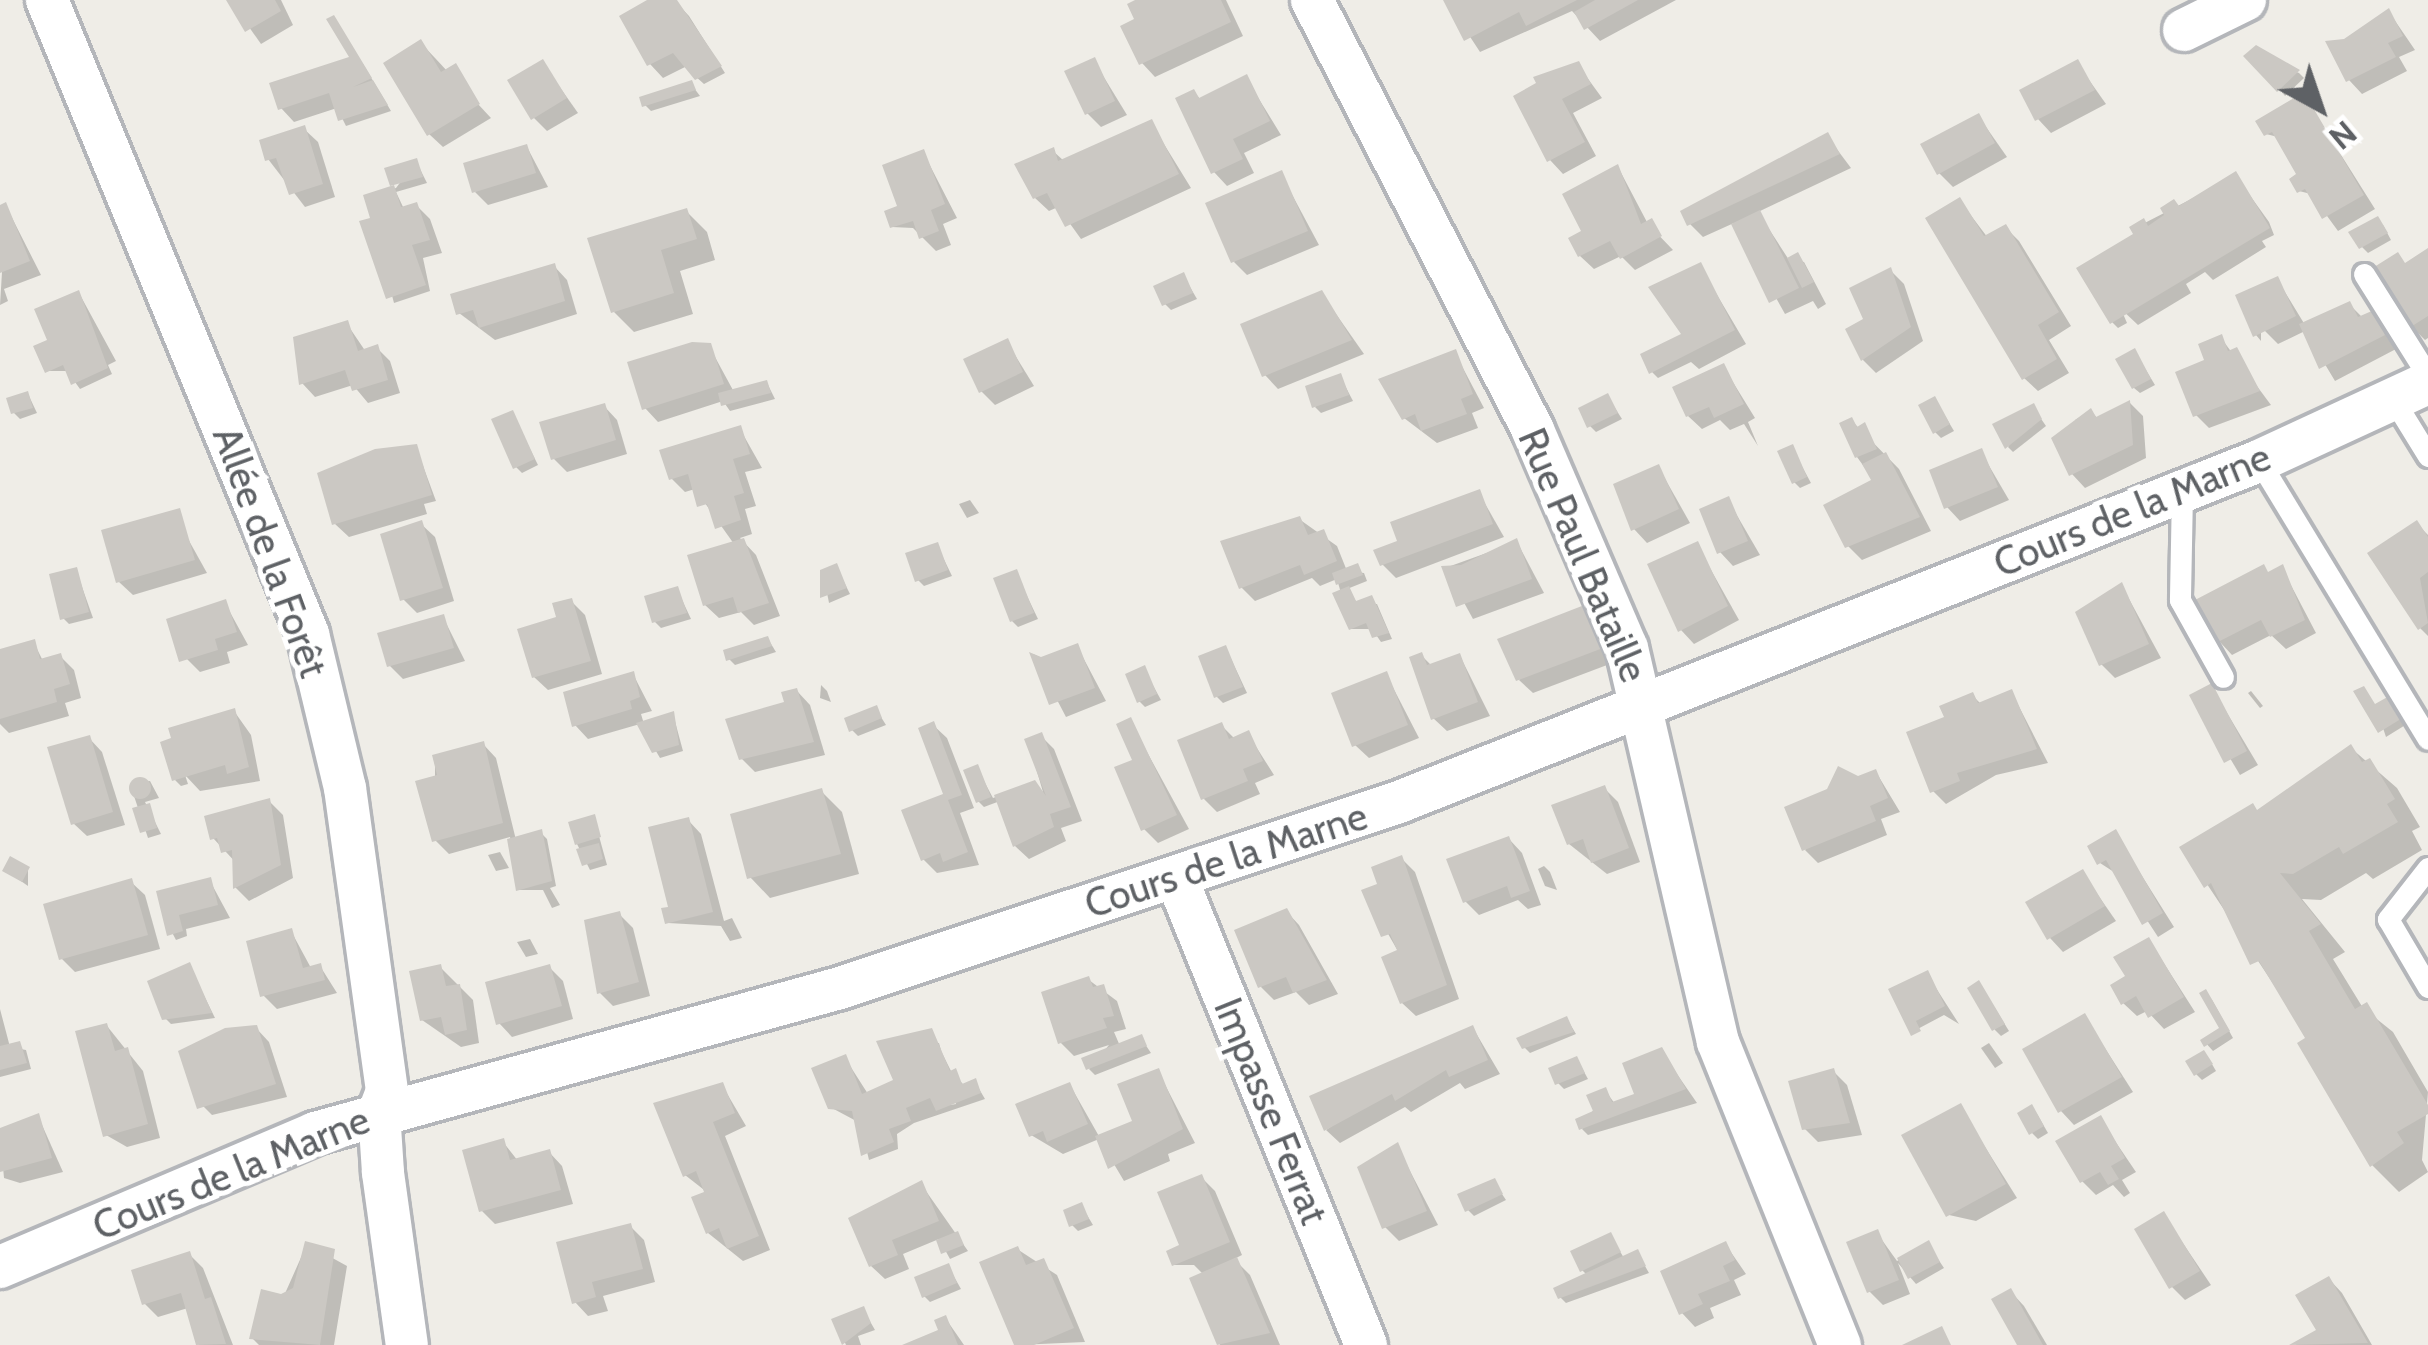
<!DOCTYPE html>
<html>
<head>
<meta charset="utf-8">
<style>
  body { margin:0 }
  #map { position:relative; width:2428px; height:1345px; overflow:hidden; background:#efede7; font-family:Cabin,sans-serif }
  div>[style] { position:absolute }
  .shadow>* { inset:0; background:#0003 }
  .building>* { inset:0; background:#cbc8c3 }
  .round { border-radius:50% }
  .roads { filter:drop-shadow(3px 0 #b4b6ba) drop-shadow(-3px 0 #b4b6ba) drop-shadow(0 3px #b4b6ba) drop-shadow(0 -3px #b4b6ba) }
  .service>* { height:21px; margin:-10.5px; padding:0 10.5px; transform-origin:10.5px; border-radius:10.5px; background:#fff }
  .minor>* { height:42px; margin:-21px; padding:0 21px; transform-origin:21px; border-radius:21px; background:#fff }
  span { translate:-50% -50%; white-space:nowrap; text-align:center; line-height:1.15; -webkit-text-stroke:10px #fff; paint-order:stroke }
  .street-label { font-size:39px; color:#5e6165 }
  .north { position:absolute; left:2260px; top:48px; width:120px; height:120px; -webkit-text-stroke:9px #fff; paint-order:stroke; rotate:140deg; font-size:33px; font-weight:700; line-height:48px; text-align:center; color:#5e6165 }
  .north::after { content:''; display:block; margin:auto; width:42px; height:54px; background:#5e6165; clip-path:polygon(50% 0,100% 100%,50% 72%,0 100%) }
</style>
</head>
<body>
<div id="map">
  <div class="shadow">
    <div style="clip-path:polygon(230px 0,281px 0,293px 25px,261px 44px)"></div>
    <div style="clip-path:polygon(653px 0,674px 0,689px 16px,725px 73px,704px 84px,685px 67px,663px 78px,650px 64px)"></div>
    <div style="clip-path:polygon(1142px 0,1226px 0,1243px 36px,1155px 77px,1142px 63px)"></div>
    <div style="clip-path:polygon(1446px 0,1676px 0,1600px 41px,1572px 11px,1480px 52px)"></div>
    <div style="clip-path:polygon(2389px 12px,2415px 50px,2399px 57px,2407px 71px,2362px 94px,2349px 80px,2345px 42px)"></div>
    <div style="clip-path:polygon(421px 43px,491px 118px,443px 147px,429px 134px)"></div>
    <div style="clip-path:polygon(2252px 53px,2299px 73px,2304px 78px,2285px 96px)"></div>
    <div style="clip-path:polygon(1094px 61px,1127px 115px,1101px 127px,1087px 113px)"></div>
    <div style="clip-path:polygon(542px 62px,578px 113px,547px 131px,534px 118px)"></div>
    <div style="clip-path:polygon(2077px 63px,2106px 104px,2051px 133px,2038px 119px)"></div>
    <div style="clip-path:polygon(363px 64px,391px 111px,346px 126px,337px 108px,294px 122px,281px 108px)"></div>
    <div style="clip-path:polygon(1578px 65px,1602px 98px,1573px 113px,1596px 156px,1563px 174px,1550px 160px,1540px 84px)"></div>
    <div style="clip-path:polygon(1246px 78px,1281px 135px,1244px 153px,1254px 173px,1227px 186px,1214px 172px,1194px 92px,1201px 100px)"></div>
    <div style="clip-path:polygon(691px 84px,700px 96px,651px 111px,645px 105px)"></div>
    <div style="clip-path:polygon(2304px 96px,2375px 209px,2338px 231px,2311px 194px,2299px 191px,2306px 185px,2278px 137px,2266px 134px)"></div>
    <div style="clip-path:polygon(1979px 117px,2007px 157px,1953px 187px,1939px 173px)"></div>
    <div style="clip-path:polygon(1151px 123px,1191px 188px,1081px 239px,1058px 207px,1049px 211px,1035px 198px,1053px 151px,1064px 161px)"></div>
    <div style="clip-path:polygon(304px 129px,318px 142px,335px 197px,305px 207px,268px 159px)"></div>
    <div style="clip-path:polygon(1827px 136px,1851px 168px,1758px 212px,1789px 260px,1804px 262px,1826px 304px,1818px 309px,1813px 301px,1785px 314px,1734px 223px,1703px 237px,1690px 224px)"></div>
    <div style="clip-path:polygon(527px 147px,548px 187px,488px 205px,475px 192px)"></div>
    <div style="clip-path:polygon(923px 152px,957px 218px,943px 224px,951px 245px,936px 251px,913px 228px,892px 227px)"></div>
    <div style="clip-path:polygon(416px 161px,427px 183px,396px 192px,404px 209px,416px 205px,430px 219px,442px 253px,423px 258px,430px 291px,394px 303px,366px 197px,396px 188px)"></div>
    <div style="clip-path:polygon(1618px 167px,1648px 224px,1673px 250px,1635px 270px,1621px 256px,1594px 269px,1580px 256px,1585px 232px)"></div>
    <div style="clip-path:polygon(1281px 174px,1319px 245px,1247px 275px,1234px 262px)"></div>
    <div style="clip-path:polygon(2236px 176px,2269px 222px,2274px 235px,2262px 241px,2266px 247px,2213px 280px,2205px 272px,2186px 284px,2191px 293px,2138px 325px,2121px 309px,2127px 323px,2118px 328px,2112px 322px,2138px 235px,2133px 229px)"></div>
    <div style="clip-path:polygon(1960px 201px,1988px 238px,2006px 228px,2019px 241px,2071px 326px,2049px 340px,2069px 373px,2038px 391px,2024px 378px)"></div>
    <div style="clip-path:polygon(6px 206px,41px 275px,4px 289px,8px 301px,0 305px)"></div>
    <div style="clip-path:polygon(686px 211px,707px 232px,715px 260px,680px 271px,693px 314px,634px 332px,614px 312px)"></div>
    <div style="clip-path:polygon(2383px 225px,2391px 240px,2368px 253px,2362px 247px)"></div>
    <div style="clip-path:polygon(2428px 251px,2428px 338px,2425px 340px,2411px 326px,2406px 265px)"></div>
    <div style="clip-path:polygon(554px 266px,567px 280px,577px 314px,495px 340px,459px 313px)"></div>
    <div style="clip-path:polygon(1700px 266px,1746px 344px,1699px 369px,1691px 362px,1658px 378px,1652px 372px,1686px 335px)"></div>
    <div style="clip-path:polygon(1891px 271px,1904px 284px,1923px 341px,1876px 373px,1863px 360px,1867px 320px)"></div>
    <div style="clip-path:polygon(1183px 275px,1197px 299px,1171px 310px,1165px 304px)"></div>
    <div style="clip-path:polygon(2277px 279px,2305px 325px,2350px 305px,2363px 318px,2373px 314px,2396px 349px,2335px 381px,2305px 331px,2278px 344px,2261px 327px,2261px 341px,2256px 335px)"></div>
    <div style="clip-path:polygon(79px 293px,116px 361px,108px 365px,112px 374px,80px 389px,67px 371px,47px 371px)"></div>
    <div style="clip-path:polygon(1322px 294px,1364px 354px,1278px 389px,1265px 375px)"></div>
    <div style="clip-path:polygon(347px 324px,366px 352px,377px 348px,390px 361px,400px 393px,368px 403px,353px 385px,315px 397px,302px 383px)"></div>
    <div style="clip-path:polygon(2221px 338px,2271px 405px,2209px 428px,2196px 415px)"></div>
    <div style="clip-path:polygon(1007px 342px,1034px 386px,995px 405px,981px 391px)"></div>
    <div style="clip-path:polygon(709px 346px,734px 392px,767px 383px,775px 399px,730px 411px,723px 401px,658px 422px,645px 408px)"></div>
    <div style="clip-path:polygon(2135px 352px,2155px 385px,2140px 393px,2134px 388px)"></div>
    <div style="clip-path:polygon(1455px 353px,1484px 408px,1472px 413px,1478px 428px,1437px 443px,1404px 418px)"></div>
    <div style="clip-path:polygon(1723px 366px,1755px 418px,1748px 422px,1758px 446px,1744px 424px,1730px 430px,1720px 420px,1702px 429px,1688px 416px)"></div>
    <div style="clip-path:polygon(1340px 376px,1353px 401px,1321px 413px,1315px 407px)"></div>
    <div style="clip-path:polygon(28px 394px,37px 413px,20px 419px,14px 413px)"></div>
    <div style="clip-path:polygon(1608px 397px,1622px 419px,1596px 432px,1590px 426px)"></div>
    <div style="clip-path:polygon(1935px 399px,1954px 431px,1941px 438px,1935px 432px)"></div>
    <div style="clip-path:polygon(2130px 403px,2143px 416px,2146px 458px,2085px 488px,2072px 474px,2075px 420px,2091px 411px,2098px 419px)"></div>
    <div style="clip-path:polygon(604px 406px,617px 420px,627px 454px,567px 472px,553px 458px)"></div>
    <div style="clip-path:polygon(2033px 407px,2046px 426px,2013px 452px,2008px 447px)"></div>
    <div style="clip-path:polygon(512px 413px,538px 465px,522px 473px,516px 467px)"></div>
    <div style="clip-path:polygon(1852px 421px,1899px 469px,1931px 531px,1862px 560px,1848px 546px,1875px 482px,1857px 457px)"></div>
    <div style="clip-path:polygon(740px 429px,762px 468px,745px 472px,756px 506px,745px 509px,752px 534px,740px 538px,756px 555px,780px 616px,754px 625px,741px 612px,719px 618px,705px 605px,734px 544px,695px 489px,685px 492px,671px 478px)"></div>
    <div style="clip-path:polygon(416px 447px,436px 501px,424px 504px,427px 514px,349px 537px,335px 524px)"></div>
    <div style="clip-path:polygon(1792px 448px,1811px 483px,1800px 488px,1794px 482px)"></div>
    <div style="clip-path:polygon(1981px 452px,2009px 500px,1960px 521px,1947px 507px)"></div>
    <div style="clip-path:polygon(1659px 468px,1690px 523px,1647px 543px,1634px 529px)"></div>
    <div style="clip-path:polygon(1479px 493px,1504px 537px,1396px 578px,1382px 564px,1401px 543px)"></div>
    <div style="clip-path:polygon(970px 500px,979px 513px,967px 518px,959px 504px)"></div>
    <div style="clip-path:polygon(1728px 500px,1760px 555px,1733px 566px,1720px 552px)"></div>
    <div style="clip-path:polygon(173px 512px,207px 573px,133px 595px,119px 582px)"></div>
    <div style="clip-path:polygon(1299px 519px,1337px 546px,1347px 571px,1364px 573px,1367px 581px,1347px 589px,1358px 604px,1377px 604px,1392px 639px,1381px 642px,1372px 629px,1351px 629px,1337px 579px,1320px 586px,1312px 578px,1255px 601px,1241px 587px)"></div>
    <div style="clip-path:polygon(421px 524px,435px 537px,454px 601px,417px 613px,403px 599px)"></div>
    <div style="clip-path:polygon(2417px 524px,2428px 535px,2428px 636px,2420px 628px)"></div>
    <div style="clip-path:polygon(1517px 542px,1544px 593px,1473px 619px,1445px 568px)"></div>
    <div style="clip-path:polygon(937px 545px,952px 576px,924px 586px,918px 580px)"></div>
    <div style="clip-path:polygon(1697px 545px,1739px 620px,1694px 644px,1681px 630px)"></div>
    <div style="clip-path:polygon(836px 566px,850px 594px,829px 603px,823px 572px)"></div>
    <div style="clip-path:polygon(2282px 568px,2316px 633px,2286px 649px,2271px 635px,2232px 655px,2219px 641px)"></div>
    <div style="clip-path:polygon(76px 570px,93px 618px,69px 624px,63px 618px)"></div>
    <div style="clip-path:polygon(1016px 573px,1038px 619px,1018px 627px,1012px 621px)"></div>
    <div style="clip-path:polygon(2122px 586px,2161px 658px,2115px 678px,2101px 664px)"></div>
    <div style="clip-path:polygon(677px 589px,691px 619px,661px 628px,655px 622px)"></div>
    <div style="clip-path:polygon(571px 601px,585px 615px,602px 674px,548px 690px,534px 677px)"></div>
    <div style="clip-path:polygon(225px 603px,248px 645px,227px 652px,230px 663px,200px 672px,187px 659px)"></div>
    <div style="clip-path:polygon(1586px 608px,1615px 662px,1533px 693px,1519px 680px)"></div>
    <div style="clip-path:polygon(443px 617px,465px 661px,403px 679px,389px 665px)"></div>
    <div style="clip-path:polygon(768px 639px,776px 652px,735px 665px,729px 659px)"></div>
    <div style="clip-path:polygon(34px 643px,43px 661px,60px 656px,74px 670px,81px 698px,65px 703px,69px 716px,9px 733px,0 724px,0 652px)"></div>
    <div style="clip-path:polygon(1077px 646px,1106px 701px,1066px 717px,1033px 654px,1044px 659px)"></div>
    <div style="clip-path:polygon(1226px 648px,1247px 693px,1223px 703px,1217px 697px)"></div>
    <div style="clip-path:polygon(1422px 656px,1432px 666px,1460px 656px,1490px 716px,1447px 731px,1433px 718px)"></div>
    <div style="clip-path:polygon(1144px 669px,1161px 700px,1145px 707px,1139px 701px)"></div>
    <div style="clip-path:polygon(633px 674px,652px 711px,641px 714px,644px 724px,673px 714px,683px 751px,660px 758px,640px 724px,588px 739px,575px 725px)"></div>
    <div style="clip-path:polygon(1386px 674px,1419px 738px,1369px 758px,1355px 745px)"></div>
    <div style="clip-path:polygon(821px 685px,827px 691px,831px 702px,820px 698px)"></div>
    <div style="clip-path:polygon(2211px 686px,2258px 765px,2240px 775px,2193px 696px)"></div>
    <div style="clip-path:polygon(797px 691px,810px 705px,825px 755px,755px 772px,741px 758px)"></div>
    <div style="clip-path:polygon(2012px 693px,2048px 763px,1996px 775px,1946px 804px,1933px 791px,1948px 719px,1973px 696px,1982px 705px)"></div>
    <div style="clip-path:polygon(2248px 693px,2251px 691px,2263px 706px,2260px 708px)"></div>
    <div style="clip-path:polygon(2393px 706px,2407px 724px,2386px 737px,2376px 707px)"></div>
    <div style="clip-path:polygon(876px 709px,886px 725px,858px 736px,852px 730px)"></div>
    <div style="clip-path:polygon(234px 711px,251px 735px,260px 781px,200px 791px,185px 775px,188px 784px,181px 786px,175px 780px)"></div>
    <div style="clip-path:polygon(1130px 721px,1189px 829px,1158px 843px,1144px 829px)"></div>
    <div style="clip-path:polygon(933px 725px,947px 738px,974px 808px,960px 813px,979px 865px,937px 873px,923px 859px,947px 796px)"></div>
    <div style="clip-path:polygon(1221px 725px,1236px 740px,1248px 734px,1274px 775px,1255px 783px,1260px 794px,1217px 812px,1204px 799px)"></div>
    <div style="clip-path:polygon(1041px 736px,1054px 749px,1082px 821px,1061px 828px,1066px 841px,1029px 859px,1015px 846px,1000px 801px,984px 807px,978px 801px,977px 768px,993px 798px,1034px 783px,1043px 792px,1028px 741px)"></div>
    <div style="clip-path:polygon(89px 738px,102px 752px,125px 825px,87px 836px,73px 823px)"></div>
    <div style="clip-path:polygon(483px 744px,496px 758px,516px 840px,541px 833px,547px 839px,556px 886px,550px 888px,560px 905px,552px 908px,543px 890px,519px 890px,510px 837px,449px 854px,435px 840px,435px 757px)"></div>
    <div style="clip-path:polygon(2351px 748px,2397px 788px,2420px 827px,2412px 831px,2422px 850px,2373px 879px,2366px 873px,2321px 900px,2302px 899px,2345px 952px,2333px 959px,2363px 1008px,2393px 1032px,2428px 1092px,2422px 1160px,2428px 1172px,2399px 1192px,2372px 1165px,2310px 1039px,2183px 848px,2259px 812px)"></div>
    <div style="clip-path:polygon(1876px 772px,1900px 812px,1881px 819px,1887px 835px,1818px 863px,1805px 850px,1858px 779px)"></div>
    <div style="clip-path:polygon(150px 781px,159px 798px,145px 802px,161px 834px,148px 838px,130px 784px)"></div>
    <div style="clip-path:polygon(1604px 788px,1618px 802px,1640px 862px,1607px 874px,1569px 844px)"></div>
    <div style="clip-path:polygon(821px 791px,842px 812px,859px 874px,770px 898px,750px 877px)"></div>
    <div style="clip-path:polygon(270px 802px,283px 815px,293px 878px,249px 901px,235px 887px,239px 866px,213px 838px)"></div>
    <div style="clip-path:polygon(594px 818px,607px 865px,590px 870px,577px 844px)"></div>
    <div style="clip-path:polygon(688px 820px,701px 834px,724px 921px,732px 918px,742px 938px,730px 941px,721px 926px,668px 923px)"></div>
    <div style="clip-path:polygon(2115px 833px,2174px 927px,2158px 937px,2117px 874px,2100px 863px)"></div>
    <div style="clip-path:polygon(1509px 839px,1522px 853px,1541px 905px,1528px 909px,1518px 900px,1479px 915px,1465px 901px)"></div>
    <div style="clip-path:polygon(500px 852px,509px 868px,496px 871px,488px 855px)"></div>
    <div style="clip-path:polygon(1401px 858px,1415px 872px,1459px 999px,1416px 1016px,1402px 1003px,1399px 953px,1371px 904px)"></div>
    <div style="clip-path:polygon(1544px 866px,1550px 872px,1557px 890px,1545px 886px,1538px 869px)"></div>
    <div style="clip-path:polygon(28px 869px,28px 886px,5px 870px)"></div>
    <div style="clip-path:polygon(2082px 872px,2116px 921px,2063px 952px,2050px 938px)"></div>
    <div style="clip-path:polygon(210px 881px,230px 918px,186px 929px,187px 936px,176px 940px,165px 919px)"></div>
    <div style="clip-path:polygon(131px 882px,145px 895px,160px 949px,75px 972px,62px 959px)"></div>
    <div style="clip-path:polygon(1286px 911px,1299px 925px,1338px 994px,1309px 1005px,1296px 992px,1274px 1000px,1261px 987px)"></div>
    <div style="clip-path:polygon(619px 914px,633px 928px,650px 996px,613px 1006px,599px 992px)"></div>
    <div style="clip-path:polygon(291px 931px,311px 968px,320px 966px,337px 993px,277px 1009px,263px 995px)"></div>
    <div style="clip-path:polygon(530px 939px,538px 954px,526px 957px,517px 942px)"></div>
    <div style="clip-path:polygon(2149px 940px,2195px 1012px,2164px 1029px,2147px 1011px,2137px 1016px,2123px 1003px)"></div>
    <div style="clip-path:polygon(189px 965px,215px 1018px,171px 1024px,165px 1018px)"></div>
    <div style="clip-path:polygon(440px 967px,473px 1000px,479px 1043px,461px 1047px,422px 1020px)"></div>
    <div style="clip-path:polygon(549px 967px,563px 981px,573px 1019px,512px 1037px,499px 1023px)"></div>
    <div style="clip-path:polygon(1927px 974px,1959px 1024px,1944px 1015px,1912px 1032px)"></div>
    <div style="clip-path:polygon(1089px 980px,1117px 1001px,1126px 1029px,1114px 1032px,1120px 1046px,1141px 1038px,1151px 1053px,1095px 1075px,1089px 1069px,1109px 1045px,1074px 1056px,1060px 1042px)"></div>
    <div style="clip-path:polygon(1980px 984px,2009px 1031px,2001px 1036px,1995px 1030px)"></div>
    <div style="clip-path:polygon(2211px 998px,2233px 1038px,2213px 1051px,2204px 1041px,2223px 1029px)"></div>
    <div style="clip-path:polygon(0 1009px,10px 1047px,26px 1050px,31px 1069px,0 1077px)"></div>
    <div style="clip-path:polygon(2085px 1017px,2133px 1092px,2074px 1125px,2061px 1111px)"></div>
    <div style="clip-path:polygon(1567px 1019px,1576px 1034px,1530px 1053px,1524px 1047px)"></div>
    <div style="clip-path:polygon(107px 1026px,143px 1071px,160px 1138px,127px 1147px,106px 1135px)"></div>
    <div style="clip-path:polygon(256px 1028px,269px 1042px,287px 1097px,212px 1115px,198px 1101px)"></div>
    <div style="clip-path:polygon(1473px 1028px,1500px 1074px,1465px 1089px,1460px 1083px,1411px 1112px,1405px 1107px,1340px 1143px,1326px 1130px)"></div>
    <div style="clip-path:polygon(evenodd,931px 1031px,952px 1073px,965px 1086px,975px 1082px,985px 1099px,914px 1123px,897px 1134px,898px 1149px,869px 1160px,860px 1123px,830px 1107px,845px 1058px,868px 1094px,897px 1082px,931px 1031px,933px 1043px,939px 1043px,956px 1104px,950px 1105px,933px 1043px)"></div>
    <div style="clip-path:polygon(1989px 1043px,2003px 1063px,1995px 1068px,1981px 1048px)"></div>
    <div style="clip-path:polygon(1661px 1051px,1697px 1103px,1588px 1135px,1582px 1129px,1605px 1090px,1615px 1104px,1637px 1096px)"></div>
    <div style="clip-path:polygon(1577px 1059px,1588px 1079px,1564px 1089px,1558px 1083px)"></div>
    <div style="clip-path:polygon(2209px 1059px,2216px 1071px,2202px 1080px,2196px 1074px)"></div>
    <div style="clip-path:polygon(1158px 1071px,1195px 1143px,1168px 1154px,1170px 1161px,1124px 1181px,1099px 1139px,1063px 1154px,1031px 1135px,1070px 1085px,1100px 1138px,1136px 1123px)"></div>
    <div style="clip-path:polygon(1833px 1071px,1847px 1085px,1862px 1135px,1818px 1142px,1804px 1128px)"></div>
    <div style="clip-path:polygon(722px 1085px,746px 1126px,725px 1136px,770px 1250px,743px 1261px,708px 1233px,708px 1193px,685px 1175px)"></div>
    <div style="clip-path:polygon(1960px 1107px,2017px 1198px,1976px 1221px,1949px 1215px)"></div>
    <div style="clip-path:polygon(2037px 1114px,2048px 1133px,2038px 1139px,2032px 1133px)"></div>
    <div style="clip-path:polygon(38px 1116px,63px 1172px,20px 1183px,4px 1178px,0 1134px)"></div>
    <div style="clip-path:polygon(2100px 1119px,2136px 1172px,2122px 1180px,2130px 1193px,2124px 1197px,2113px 1185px,2096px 1195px,2082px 1181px)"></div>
    <div style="clip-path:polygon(503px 1142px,518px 1161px,549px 1152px,562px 1166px,573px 1204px,495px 1224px,482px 1211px)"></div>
    <div style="clip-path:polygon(1397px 1146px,1438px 1225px,1399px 1241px,1385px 1227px)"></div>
    <div style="clip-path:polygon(1201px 1177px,1215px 1191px,1242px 1255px,1234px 1259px,1250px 1275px,1280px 1345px,1220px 1345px,1192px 1280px,1204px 1275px,1194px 1265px,1174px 1265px)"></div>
    <div style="clip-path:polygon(1494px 1182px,1506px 1200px,1474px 1216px,1468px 1210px)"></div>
    <div style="clip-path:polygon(921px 1184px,968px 1251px,950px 1259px,939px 1239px,903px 1254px,909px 1269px,885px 1279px,871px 1266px)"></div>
    <div style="clip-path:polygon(1081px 1205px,1093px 1225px,1078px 1231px,1072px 1225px)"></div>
    <div style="clip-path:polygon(2164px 1215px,2211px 1285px,2185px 1300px,2172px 1287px)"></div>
    <div style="clip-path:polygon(630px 1226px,644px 1240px,655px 1282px,603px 1296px,608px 1311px,588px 1316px,575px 1302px)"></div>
    <div style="clip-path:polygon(1877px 1233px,1897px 1261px,1928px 1244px,1944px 1268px,1916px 1284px,1898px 1263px,1910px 1294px,1883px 1305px,1869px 1291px)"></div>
    <div style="clip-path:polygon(1610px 1235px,1624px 1258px,1637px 1252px,1649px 1273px,1566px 1303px,1560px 1297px,1587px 1275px,1582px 1270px)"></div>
    <div style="clip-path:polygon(307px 1244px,347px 1266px,334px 1345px,259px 1345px,252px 1338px,283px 1298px)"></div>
    <div style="clip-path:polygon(1726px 1245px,1746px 1274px,1734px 1280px,1741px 1295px,1710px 1308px,1714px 1318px,1695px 1327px,1682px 1313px)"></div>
    <div style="clip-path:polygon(1017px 1249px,1057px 1275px,1085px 1342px,1018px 1345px)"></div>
    <div style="clip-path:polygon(189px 1254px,203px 1268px,233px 1345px,199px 1345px,188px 1308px,158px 1317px,144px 1303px)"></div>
    <div style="clip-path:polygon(948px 1266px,961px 1289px,930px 1302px,924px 1296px)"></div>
    <div style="clip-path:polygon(2329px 1279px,2342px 1293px,2372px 1345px,2295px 1345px,2320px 1331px)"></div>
    <div style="clip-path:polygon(2011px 1292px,2024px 1306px,2047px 1345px,2021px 1345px)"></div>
    <div style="clip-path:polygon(863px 1309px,875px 1330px,858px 1336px,861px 1345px,846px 1345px,835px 1320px)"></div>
    <div style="clip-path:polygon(946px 1319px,964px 1345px,910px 1345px,941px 1332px)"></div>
  </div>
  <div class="building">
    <div style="clip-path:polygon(226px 0,275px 0,281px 11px,245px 32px)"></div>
    <div style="clip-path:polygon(647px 0,677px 0,722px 66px,695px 80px,673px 53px,647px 66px,619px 16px)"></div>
    <div style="clip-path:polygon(1135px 0,1221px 0,1231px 22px,1139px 65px,1120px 26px,1134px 19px,1127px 4px)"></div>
    <div style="clip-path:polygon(1443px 0,1577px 0,1526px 26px,1519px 12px,1464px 41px)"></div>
    <div style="clip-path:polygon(1595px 0,1638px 0,1584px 30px,1574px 12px)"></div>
    <div style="clip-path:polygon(2389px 8px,2403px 36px,2388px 43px,2396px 57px,2346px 82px,2325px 41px,2344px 39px)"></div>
    <div style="clip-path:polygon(334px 15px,372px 78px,353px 87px,373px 80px,388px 105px,338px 121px,329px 93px,278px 110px,269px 83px,349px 57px,326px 19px)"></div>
    <div style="clip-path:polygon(421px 39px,441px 72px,456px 63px,480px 104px,427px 136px,383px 63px)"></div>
    <div style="clip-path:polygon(2256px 45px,2300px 70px,2277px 92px,2243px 56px)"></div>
    <div style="clip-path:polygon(1095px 57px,1115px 101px,1085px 115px,1064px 71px)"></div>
    <div style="clip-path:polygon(543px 59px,567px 98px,531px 120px,507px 80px)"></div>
    <div style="clip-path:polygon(2078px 59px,2095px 90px,2035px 121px,2019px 90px)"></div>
    <div style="clip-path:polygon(1579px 61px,1591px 84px,1562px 99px,1585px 142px,1547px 162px,1513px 96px,1536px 83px,1533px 77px)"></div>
    <div style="clip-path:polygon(1247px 74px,1270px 121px,1233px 139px,1243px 159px,1211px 174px,1175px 98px,1194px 89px,1199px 98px)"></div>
    <div style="clip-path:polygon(692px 80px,696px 90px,642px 107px,639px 97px)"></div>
    <div style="clip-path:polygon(2304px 92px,2364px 195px,2322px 219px,2305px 189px,2297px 193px,2289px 179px,2296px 174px,2272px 132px,2264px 136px,2255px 121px)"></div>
    <div style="clip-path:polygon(1979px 113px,1995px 143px,1937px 175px,1920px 144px)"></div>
    <div style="clip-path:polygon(1152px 119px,1179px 174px,1065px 227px,1047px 193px,1033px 199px,1014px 164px,1054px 147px,1058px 161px)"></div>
    <div style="clip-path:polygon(305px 125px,323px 184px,289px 195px,276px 158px,265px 161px,259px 140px)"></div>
    <div style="clip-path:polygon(1828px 132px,1840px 154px,1687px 226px,1680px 211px)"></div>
    <div style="clip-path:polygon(527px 144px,536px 173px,472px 193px,463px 163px)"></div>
    <div style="clip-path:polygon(924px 149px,945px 204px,931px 210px,939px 231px,919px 239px,913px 221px,890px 228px,884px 211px,897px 206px,882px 165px)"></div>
    <div style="clip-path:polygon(417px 158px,423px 177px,390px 186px,384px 168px)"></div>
    <div style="clip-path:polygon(1618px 164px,1641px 224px,1652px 218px,1662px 236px,1620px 259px,1610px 241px,1578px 257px,1568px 238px,1581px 231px,1562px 194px)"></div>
    <div style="clip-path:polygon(1282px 170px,1308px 231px,1231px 263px,1205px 203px)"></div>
    <div style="clip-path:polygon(2236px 171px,2270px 228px,2110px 324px,2076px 268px,2133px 234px,2129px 227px,2144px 218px,2148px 226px,2164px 215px,2160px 208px,2174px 199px,2179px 206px)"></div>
    <div style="clip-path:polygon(394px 185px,401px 207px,417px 202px,430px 240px,412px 245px,426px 285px,386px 299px,359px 221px,370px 218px,363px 195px)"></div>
    <div style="clip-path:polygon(1960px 197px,1984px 236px,2006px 224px,2059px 312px,2038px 325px,2057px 359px,2022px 380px,1925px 218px)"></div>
    <div style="clip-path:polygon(6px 202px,30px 261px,0 273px,0 205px)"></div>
    <div style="clip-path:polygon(687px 208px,697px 239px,661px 250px,674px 293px,611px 313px,587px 238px)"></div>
    <div style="clip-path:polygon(1760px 210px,1799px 288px,1769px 303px,1731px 224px)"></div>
    <div style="clip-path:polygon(2378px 216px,2388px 233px,2359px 249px,2348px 232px)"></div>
    <div style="clip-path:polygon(2428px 248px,2428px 316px,2409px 328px,2371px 269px,2398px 252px,2405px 263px)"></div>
    <div style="clip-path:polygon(1798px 252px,1814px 282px,1802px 288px,1787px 258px)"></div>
    <div style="clip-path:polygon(1701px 262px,1735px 330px,1649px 374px,1640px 354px,1681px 334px,1648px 287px)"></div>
    <div style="clip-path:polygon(555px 263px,565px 301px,479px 328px,473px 310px,456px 315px,450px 294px)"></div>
    <div style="clip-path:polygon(1891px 267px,1911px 327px,1861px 361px,1845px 329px,1863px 319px,1849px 288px)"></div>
    <div style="clip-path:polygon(1184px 272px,1193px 293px,1162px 306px,1153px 286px)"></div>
    <div style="clip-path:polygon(2278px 276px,2296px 316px,2253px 337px,2235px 295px)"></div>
    <div style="clip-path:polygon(79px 290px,108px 368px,71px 385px,63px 365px,45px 373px,33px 346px,47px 340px,34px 309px)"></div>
    <div style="clip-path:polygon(1322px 290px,1352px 340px,1262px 377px,1240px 324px)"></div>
    <div style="clip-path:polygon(2350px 301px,2358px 317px,2374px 310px,2385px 335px,2319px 369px,2299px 324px)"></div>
    <div style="clip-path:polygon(348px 320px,358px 351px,378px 344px,388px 380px,352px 391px,345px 370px,299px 385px,293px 337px)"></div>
    <div style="clip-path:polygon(2222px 334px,2228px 351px,2237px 347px,2260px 391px,2193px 417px,2175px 372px,2204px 360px,2198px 344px)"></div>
    <div style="clip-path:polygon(1008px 338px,1023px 372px,979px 393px,963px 359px)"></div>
    <div style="clip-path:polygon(692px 342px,711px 343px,724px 384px,642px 410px,627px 362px)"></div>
    <div style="clip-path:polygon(2135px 348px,2151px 379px,2132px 389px,2115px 359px)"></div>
    <div style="clip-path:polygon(1456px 349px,1473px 394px,1461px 399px,1467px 414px,1421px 431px,1415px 414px,1402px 420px,1378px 379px)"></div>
    <div style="clip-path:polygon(1724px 363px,1744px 404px,1714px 418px,1709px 407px,1686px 417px,1672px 387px)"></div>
    <div style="clip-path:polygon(1341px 373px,1349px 395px,1312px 408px,1305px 386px)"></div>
    <div style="clip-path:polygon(767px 380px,771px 393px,721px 406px,718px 393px)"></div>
    <div style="clip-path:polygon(28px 391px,33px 408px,11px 414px,6px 398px)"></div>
    <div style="clip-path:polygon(1608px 393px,1618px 413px,1587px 428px,1578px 408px)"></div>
    <div style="clip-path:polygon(1935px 396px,1950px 424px,1933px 434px,1918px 405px)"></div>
    <div style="clip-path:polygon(2130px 400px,2133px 445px,2069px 476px,2051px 438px,2091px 408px,2096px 417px)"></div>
    <div style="clip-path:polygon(605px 403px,616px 440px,551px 460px,539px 422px)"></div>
    <div style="clip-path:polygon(2034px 403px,2042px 419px,2005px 449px,1992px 424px)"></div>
    <div style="clip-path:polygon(513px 410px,535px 459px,513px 469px,491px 419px)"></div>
    <div style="clip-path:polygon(1852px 417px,1857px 427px,1865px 422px,1877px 449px,1855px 458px,1839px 423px)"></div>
    <div style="clip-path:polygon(741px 425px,750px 454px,733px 459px,744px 493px,734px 496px,741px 520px,715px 529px,707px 504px,697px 507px,688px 474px,669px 480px,659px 450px)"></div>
    <div style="clip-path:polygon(417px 444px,432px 495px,332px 525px,317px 473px,375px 449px)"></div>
    <div style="clip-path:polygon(1793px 444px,1807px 477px,1792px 484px,1777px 451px)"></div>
    <div style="clip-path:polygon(1982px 448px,1998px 487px,1944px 509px,1929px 470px)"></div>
    <div style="clip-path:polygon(1886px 452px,1920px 517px,1845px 548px,1823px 505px,1871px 480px,1862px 464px)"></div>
    <div style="clip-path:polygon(1659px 464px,1679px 509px,1631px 531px,1613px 484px)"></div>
    <div style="clip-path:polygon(1480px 489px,1493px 524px,1380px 566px,1373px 550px,1397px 541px,1390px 522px)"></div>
    <div style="clip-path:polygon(1729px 496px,1748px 541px,1717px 554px,1699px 509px)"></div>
    <div style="clip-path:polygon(180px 508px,195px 560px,116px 583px,101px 530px)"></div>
    <div style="clip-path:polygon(1300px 516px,1308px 535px,1324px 529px,1337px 561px,1304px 575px,1300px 565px,1239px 589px,1220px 541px)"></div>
    <div style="clip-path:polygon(422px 520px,443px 588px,400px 601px,380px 534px)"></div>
    <div style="clip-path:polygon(2417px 520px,2428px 537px,2428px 572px,2420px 578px,2428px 623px,2418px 630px,2367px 553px)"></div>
    <div style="clip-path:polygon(744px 538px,769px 603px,738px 613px,733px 597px,703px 606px,687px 555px)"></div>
    <div style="clip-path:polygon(1517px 538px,1532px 579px,1456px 607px,1441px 566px,1461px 565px)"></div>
    <div style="clip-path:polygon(1698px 541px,1728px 606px,1678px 632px,1647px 564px)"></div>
    <div style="clip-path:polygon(938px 542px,948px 570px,915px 582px,905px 553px)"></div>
    <div style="clip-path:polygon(837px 563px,847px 588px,820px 598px,820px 570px)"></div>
    <div style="clip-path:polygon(1358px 563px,1363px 575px,1336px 585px,1332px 573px)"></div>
    <div style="clip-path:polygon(2264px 564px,2268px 572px,2283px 564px,2305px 620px,2270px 637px,2261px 620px,2216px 643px,2195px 600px)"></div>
    <div style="clip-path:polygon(77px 567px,89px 612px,60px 620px,49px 574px)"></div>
    <div style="clip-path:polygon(1017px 569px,1034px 613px,1010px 622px,993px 578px)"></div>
    <div style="clip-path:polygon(2122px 582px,2149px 644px,2099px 666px,2075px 612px)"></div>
    <div style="clip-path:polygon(678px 586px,687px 613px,652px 623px,644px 596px)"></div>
    <div style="clip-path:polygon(1349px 586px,1356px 601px,1372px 595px,1389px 633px,1372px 638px,1366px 623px,1349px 630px,1332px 593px)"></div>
    <div style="clip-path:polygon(572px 598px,591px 661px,532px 678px,517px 629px,556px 617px,552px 603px)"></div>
    <div style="clip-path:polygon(226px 599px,237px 632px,215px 639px,218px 650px,179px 662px,166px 619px)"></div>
    <div style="clip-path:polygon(1587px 604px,1603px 648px,1516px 681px,1497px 639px)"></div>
    <div style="clip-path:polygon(444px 614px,454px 648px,387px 667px,377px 633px)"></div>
    <div style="clip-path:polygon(768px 636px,772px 646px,726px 661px,723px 650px)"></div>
    <div style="clip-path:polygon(35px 639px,40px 659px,61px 653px,70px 684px,54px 689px,57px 702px,0 719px,0 649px)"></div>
    <div style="clip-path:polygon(1078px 643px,1095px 688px,1049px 705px,1029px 652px,1041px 657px)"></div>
    <div style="clip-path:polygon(1226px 645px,1243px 687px,1214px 698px,1198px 656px)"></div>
    <div style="clip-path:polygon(1422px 652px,1427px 665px,1460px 653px,1478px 702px,1431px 720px,1409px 657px)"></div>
    <div style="clip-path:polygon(1145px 665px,1157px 694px,1137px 703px,1125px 674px)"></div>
    <div style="clip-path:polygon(634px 671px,640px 697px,630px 701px,632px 709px,572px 727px,563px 692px)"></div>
    <div style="clip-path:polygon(1387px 671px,1408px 725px,1352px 747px,1331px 693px)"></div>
    <div style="clip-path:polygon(2212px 683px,2247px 751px,2224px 763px,2189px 695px)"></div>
    <div style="clip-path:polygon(2364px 686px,2375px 704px,2391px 695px,2404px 717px,2378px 733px,2353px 691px)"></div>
    <div style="clip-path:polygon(797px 688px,814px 742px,739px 760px,725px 719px,784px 702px,781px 692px)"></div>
    <div style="clip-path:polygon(2012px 689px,2037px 749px,1957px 773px,1960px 781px,1930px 793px,1906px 732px,1944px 717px,1939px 706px,1973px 692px,1978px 703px)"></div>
    <div style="clip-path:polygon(877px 705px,882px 718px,849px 732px,844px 718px)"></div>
    <div style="clip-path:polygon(235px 708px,249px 767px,227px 774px,225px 765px,172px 781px,160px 742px,171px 738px,168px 728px)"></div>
    <div style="clip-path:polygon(674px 711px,679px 745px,652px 753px,636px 723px)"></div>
    <div style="clip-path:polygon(1131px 717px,1177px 815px,1141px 831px,1114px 767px,1132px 760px,1116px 724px)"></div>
    <div style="clip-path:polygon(934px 721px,962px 795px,948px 800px,968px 852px,943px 862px,940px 853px,921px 861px,901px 810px,943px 794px,918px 728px)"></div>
    <div style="clip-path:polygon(1222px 722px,1229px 739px,1249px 730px,1263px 761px,1243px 769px,1248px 781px,1201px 800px,1177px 740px)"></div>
    <div style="clip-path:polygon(1042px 732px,1071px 807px,1050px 814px,1054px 827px,1013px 847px,994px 795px,1035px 780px,1046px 796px,1024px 739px)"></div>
    <div style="clip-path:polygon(90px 735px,113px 812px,71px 825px,47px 747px)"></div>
    <div style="clip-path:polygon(484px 741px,503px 823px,432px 842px,415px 781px,437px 775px,432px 755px)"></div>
    <div style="clip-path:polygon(2351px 744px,2362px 762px,2370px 758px,2395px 799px,2387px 804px,2398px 822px,2343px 854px,2339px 847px,2293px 874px,2280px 873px,2321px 924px,2309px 931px,2355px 1009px,2367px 1002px,2428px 1105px,2428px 1114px,2397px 1132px,2404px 1143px,2370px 1167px,2297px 1043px,2305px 1038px,2259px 961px,2250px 965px,2211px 883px,2204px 888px,2179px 847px,2253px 803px,2257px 810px)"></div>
    <div style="clip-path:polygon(978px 764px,991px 797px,976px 803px,963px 770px)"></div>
    <div style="clip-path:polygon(1838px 766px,1858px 776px,1876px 769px,1888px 798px,1870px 806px,1876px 821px,1802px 851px,1784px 807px,1827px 789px)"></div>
    <div class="round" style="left:129px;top:777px;width:22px;height:22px"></div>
    <div style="clip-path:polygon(1605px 785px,1629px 848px,1591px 863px,1583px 839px,1567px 845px,1551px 805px)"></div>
    <div style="clip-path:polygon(822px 788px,841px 854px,747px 879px,730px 814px)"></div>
    <div style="clip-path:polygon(270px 798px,281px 865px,233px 889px,232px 850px,221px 853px,217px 838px,210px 840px,204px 816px)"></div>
    <div style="clip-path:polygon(150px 803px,157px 828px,140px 833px,132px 808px)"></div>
    <div style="clip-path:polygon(595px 814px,601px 837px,575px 845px,568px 822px)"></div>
    <div style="clip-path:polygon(689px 817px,713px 912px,665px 924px,661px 908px,668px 907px,648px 827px)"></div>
    <div style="clip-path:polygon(542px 829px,552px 881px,516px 891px,507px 839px)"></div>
    <div style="clip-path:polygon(2116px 829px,2163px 913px,2142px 925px,2106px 860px,2097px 865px,2087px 846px)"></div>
    <div style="clip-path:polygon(1509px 836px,1530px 891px,1511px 898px,1507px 886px,1463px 903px,1446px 859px)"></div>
    <div style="clip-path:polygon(599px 843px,603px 859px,582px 866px,576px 849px)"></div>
    <div style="clip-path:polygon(1402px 855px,1447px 985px,1400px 1004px,1381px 957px,1397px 950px,1390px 934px,1381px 937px,1361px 890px,1377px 884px,1371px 867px)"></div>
    <div style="clip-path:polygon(10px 856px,30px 867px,22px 882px,2px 871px)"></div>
    <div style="clip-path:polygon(2083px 869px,2105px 906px,2047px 940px,2025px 902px)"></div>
    <div style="clip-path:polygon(211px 877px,218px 905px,179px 915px,183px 931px,167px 936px,156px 891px)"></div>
    <div style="clip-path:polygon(132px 878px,148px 935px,59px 960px,43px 904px)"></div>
    <div style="clip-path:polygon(1287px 908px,1327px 980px,1293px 993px,1286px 977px,1258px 988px,1234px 930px)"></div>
    <div style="clip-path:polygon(620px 911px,639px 982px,597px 994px,584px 920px)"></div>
    <div style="clip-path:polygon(292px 928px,303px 968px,321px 963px,325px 980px,260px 997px,246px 941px)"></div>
    <div style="clip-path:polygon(2149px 937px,2184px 997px,2148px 1018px,2136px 996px,2121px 1005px,2110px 985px,2125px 976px,2113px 957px)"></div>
    <div style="clip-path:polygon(190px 962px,212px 1013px,162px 1020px,147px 981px)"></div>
    <div style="clip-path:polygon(441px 964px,446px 986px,460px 984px,467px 1030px,445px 1035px,441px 1017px,420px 1021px,409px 971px)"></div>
    <div style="clip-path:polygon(550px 964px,562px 1006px,496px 1025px,485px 982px)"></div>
    <div style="clip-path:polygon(1928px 970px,1945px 1006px,1916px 1021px,1921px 1031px,1911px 1036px,1888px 989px)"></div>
    <div style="clip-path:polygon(1089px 976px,1093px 987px,1104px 984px,1114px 1016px,1103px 1018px,1107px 1028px,1058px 1044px,1041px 992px)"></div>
    <div style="clip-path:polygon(1979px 980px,2005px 1024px,1992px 1031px,1967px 988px)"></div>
    <div style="clip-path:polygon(2206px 989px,2230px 1031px,2204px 1047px,2200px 1040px,2219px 1028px,2199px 993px)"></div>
    <div style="clip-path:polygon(2085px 1013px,2122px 1077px,2058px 1113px,2022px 1049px)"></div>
    <div style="clip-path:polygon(1567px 1016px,1574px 1032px,1522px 1049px,1516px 1038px)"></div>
    <div style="clip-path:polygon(107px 1023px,115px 1051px,128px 1047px,148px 1124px,103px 1137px,75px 1031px)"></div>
    <div style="clip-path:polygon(257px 1025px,276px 1084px,197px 1109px,178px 1051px,225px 1028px)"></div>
    <div style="clip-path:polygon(1473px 1025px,1488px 1060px,1449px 1077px,1446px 1070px,1395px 1101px,1392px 1094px,1324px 1131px,1309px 1096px)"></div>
    <div style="clip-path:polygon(932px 1028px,950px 1071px,956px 1068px,962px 1084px,976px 1078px,981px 1093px,936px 1111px,930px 1098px,906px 1108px,911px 1121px,889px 1129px,894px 1142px,861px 1156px,852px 1111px,828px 1109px,811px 1068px,846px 1054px,862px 1094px,893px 1080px,876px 1041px)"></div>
    <div style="clip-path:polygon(1142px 1034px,1147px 1046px,1086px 1070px,1081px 1058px)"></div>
    <div style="clip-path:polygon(20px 1041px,27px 1063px,0 1070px,0 1046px)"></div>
    <div style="clip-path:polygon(1662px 1047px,1686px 1089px,1579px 1130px,1575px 1119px,1593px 1111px,1586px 1095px,1606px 1087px,1612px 1102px,1634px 1094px,1622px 1063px)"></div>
    <div style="clip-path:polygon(2204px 1050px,2213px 1064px,2194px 1076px,2185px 1061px)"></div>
    <div style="clip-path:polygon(1577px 1056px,1585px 1073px,1555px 1085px,1548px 1068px)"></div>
    <div style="clip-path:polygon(1159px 1068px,1183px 1129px,1108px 1169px,1095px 1136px,1132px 1121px,1117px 1084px)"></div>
    <div style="clip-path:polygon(1834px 1068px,1850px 1123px,1802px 1130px,1788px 1081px)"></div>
    <div style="clip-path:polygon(723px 1082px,735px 1113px,713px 1122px,759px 1236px,727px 1249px,719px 1228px,706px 1234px,691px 1197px,704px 1192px,696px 1171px,683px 1177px,653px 1103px)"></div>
    <div style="clip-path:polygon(1070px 1082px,1088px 1124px,1047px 1142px,1043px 1131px,1029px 1137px,1015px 1104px)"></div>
    <div style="clip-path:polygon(1961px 1103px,2006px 1184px,1946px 1217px,1901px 1135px)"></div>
    <div style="clip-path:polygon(2032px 1104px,2044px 1126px,2029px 1135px,2017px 1113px)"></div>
    <div style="clip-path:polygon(39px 1113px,52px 1158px,0 1172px,0 1128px)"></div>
    <div style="clip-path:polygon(2101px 1115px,2125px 1158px,2111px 1166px,2119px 1179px,2108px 1185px,2100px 1172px,2080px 1183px,2055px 1141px)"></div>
    <div style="clip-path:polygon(504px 1138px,510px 1160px,550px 1149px,561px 1190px,479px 1212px,462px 1150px)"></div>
    <div style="clip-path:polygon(1398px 1142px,1427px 1211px,1382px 1229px,1357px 1167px)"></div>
    <div style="clip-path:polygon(1202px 1174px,1230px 1242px,1172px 1266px,1166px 1251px,1179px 1245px,1157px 1192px)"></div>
    <div style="clip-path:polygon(1495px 1178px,1503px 1194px,1465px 1212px,1457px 1194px)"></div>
    <div style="clip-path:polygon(922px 1180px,939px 1221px,892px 1240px,898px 1255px,869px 1267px,848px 1218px)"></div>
    <div style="clip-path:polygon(1082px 1202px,1089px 1219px,1069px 1227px,1063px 1210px)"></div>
    <div style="clip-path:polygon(2164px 1211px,2200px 1271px,2169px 1289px,2134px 1229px)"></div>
    <div style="clip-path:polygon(631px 1223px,643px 1269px,592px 1282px,596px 1297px,572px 1304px,556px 1242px)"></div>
    <div style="clip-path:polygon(1878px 1229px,1899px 1280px,1867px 1293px,1846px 1242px)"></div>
    <div style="clip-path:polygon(958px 1231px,964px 1245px,941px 1254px,936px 1240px)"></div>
    <div style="clip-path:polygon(1611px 1232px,1621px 1252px,1580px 1272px,1570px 1251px)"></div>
    <div style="clip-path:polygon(1929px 1240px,1940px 1262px,1908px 1279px,1897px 1258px)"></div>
    <div style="clip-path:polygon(305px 1241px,335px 1249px,320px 1345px,249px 1339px,261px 1289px,281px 1294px,293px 1288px)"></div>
    <div style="clip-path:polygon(1726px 1241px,1735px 1260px,1723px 1266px,1730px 1281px,1698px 1294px,1703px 1304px,1679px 1315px,1660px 1271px)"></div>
    <div style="clip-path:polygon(1018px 1246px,1026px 1265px,1044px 1258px,1074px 1328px,1034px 1345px,1014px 1345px,979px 1262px)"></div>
    <div style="clip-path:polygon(1638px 1249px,1646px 1266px,1558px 1299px,1553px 1288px)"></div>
    <div style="clip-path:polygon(190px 1251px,205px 1299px,211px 1297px,226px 1344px,196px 1345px,181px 1293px,142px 1305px,131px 1270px)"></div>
    <div style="clip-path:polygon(1237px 1257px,1270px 1333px,1217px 1345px,1189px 1278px)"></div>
    <div style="clip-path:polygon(949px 1263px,957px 1283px,922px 1298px,914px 1277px)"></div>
    <div style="clip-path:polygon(2329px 1276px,2368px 1343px,2289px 1345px,2316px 1330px,2295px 1295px)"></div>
    <div style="clip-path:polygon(2011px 1288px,2043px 1345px,2017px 1345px,1991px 1299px)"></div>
    <div style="clip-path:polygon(864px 1306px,871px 1323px,842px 1345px,831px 1319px)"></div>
    <div style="clip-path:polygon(946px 1315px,958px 1345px,902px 1345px,938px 1330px,934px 1320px)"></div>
    <div style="clip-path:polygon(1942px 1326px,1951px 1345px,1902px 1345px)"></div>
  </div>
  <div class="roads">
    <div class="service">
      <div style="left:2364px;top:274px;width:120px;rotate:57.9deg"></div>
      <div style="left:2393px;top:399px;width:67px;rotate:58.4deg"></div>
      <div style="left:2259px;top:461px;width:325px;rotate:58.7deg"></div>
      <div style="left:2182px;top:492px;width:108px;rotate:91.1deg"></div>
      <div style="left:2180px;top:600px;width:88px;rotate:60.8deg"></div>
      <div style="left:2428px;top:868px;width:65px;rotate:128.1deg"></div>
      <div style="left:2388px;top:919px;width:79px;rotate:59.5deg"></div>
    </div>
    <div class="minor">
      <div style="left:47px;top:0;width:686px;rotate:67.62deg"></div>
      <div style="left:308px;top:634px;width:158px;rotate:76.5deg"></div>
      <div style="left:345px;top:788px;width:306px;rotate:82.1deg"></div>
      <div style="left:387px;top:1091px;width:22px;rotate:111deg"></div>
      <div style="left:379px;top:1112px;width:61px;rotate:86.2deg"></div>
      <div style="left:383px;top:1173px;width:174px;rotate:82.1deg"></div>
      <div style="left:1312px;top:0;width:483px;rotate:62.8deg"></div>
      <div style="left:1533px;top:430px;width:237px;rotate:66.7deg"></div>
      <div style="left:1627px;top:648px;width:404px;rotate:77deg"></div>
      <div style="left:1718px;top:1042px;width:327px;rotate:68.1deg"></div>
      <div style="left:2184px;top:30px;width:68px;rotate:-26.2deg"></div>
      <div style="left:1176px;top:877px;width:505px;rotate:67.9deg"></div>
      <div style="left:0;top:1267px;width:342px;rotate:-23deg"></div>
      <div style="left:315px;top:1133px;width:545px;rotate:-15.44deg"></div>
      <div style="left:840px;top:988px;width:589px;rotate:-18.4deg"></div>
      <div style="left:1399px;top:802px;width:925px;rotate:-21.63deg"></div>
      <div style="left:2259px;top:461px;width:186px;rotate:-24.8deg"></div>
    </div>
  </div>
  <div class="street-label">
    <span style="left:2132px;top:510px;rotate:-22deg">Cours de la Marne</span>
    <span style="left:270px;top:552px;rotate:70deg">Allée de la Forêt</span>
    <span style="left:1583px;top:555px;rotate:67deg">Rue Paul Bataille</span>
    <span style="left:1226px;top:860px;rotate:-18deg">Cours de la Marne</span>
    <span style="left:1271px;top:1111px;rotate:68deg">Impasse Ferrat</span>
    <span style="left:231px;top:1173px;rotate:-22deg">Cours de la Marne</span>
  </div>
  <div class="north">N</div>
</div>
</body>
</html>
